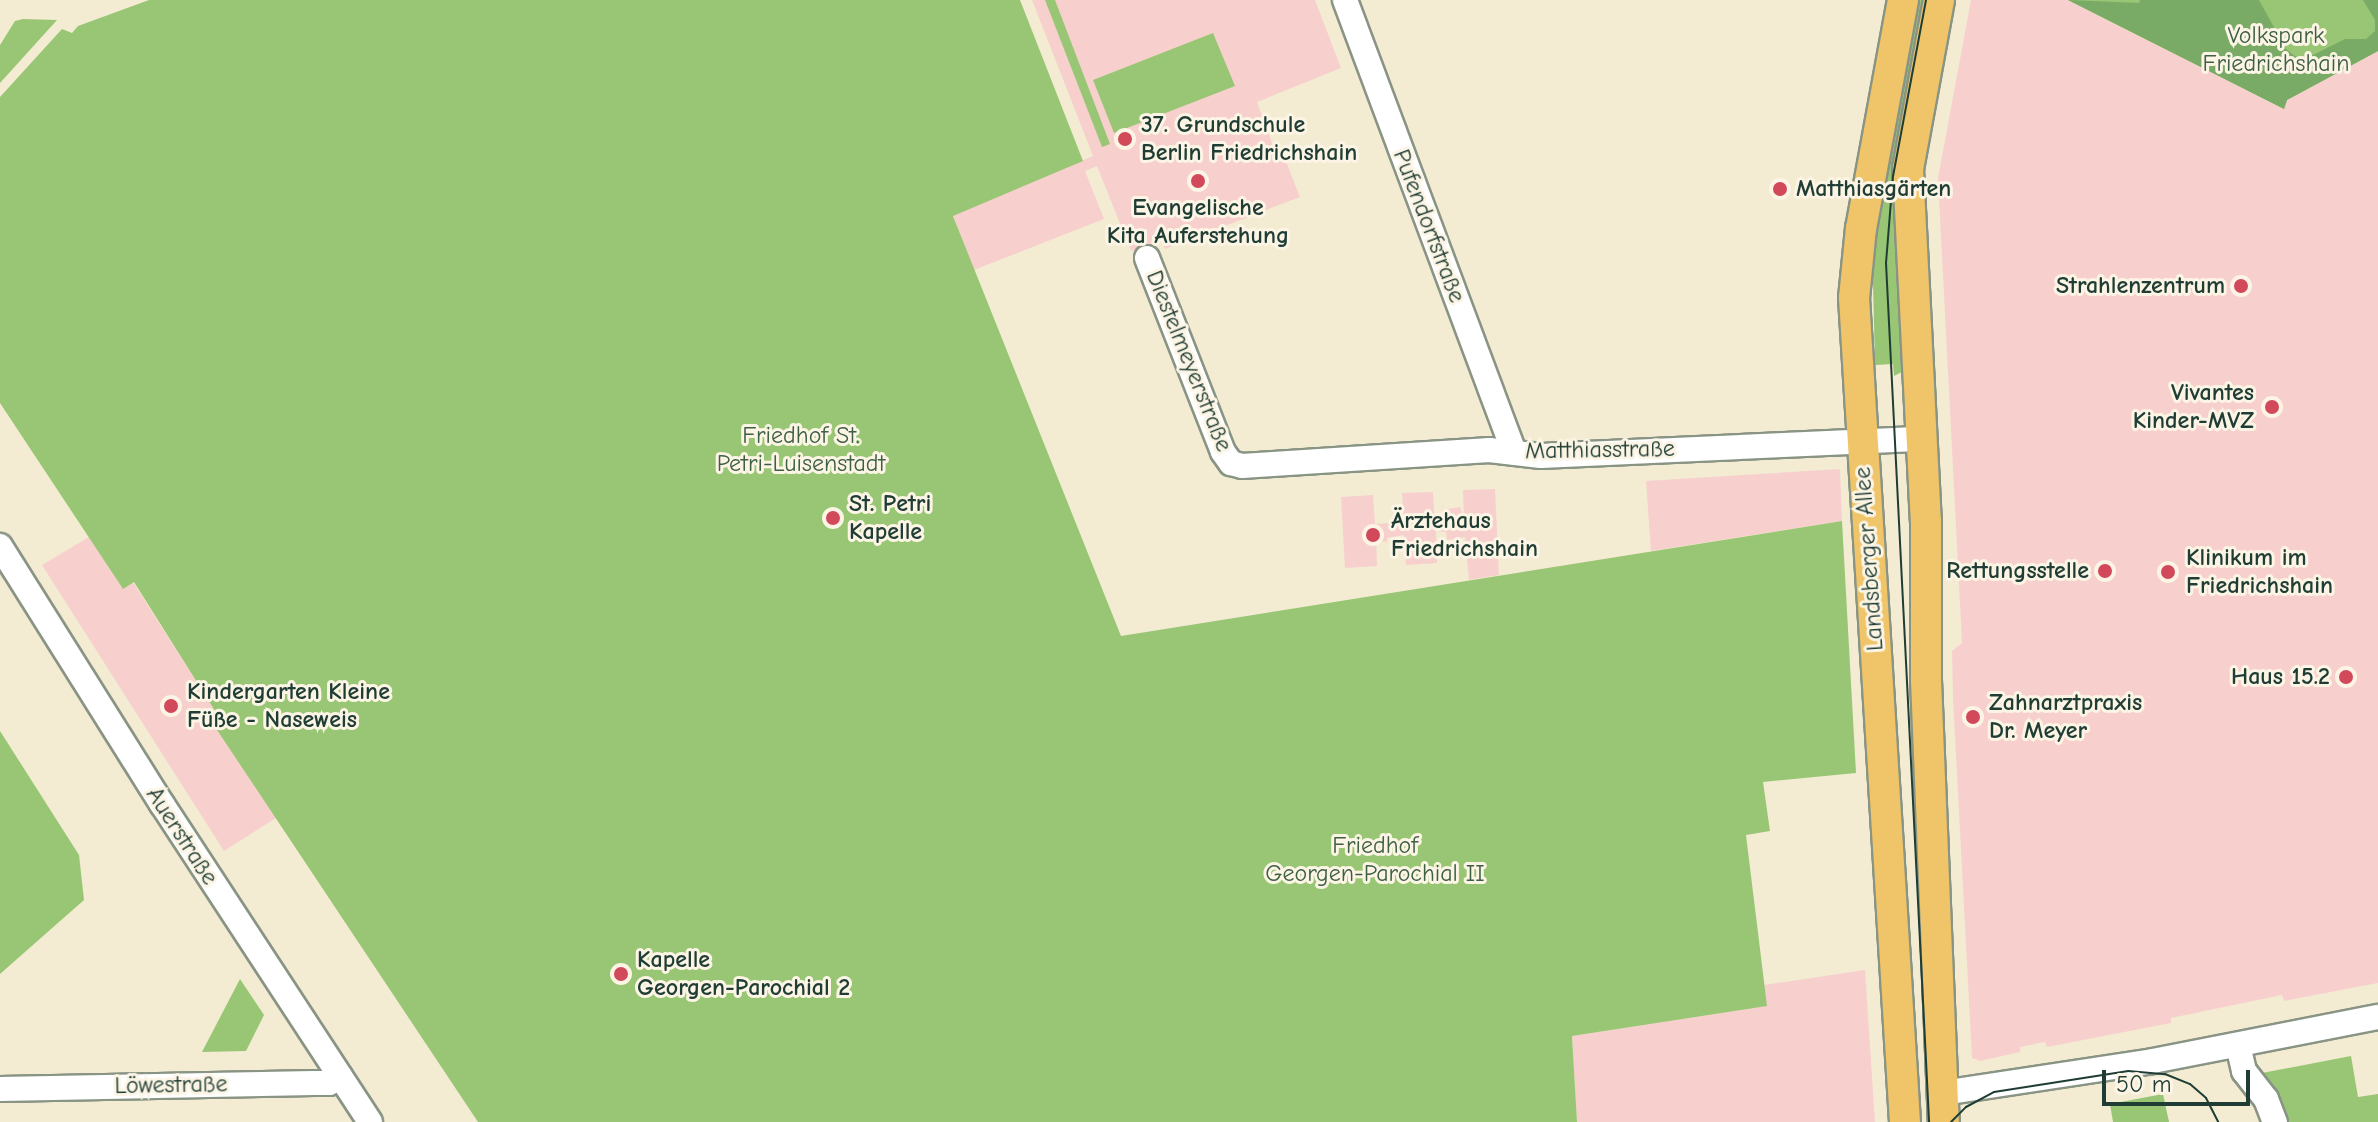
<!DOCTYPE html>
<html>
<head>
<meta charset="utf-8">
<style>
  body { margin:0 }
  #map { position:relative; width:2378px; height:1122px; overflow:hidden; background:#f3ecd3; font-family:"Comic Neue",sans-serif }
  div>[style] { position:absolute }
  .built>* { inset:0; background:#f7d0cd }
  .green>* { inset:0; background:#98c674 }
  .forest>* { inset:0; background:#7aab66 }
  .roads { filter:drop-shadow(2px 0 #899484) drop-shadow(-2px 0 #899484) drop-shadow(0 2px #899484) drop-shadow(0 -2px #899484) }
  .minor>* { height:24px; margin:-12px; padding:0 12px; transform-origin:12px; border-radius:12px; background:#fff }
  .major>* { height:30px; margin:-15px; padding:0 15px; transform-origin:15px; border-radius:15px; background:#f0c469 }
  .tram>* { height:2px; margin:-1px; padding:0 1px; transform-origin:1px; border-radius:1px; background:#1f3d34 }
  .dots>* { width:22px; height:22px; translate:-50% -50%; box-sizing:border-box; border:4px solid #fcf5e5; border-radius:50% }
  span { translate:-50% -50%; white-space:nowrap; text-align:center; line-height:1.15; -webkit-text-stroke:6px #fcf5e5; paint-order:stroke }
  .park-label { font-size:24px; color:#3d5f44 }
  .poi-label { font-size:24px; color:#1f3d34; font-weight:700 }
  .left { translate:0 -50%; text-align:left }
  .right { translate:-100% -50%; text-align:right }
  .street-label { font-size:24px; color:#1f3d34 }
  .scale { position:absolute; left:2102px; top:1070px; width:148px; height:36px; box-sizing:border-box; border:4px solid #1f3d34; border-top:0; padding-left:10px; font-size:24px; line-height:28px; white-space:nowrap; color:#1f3d34; -webkit-text-stroke:6px #fcf5e5; paint-order:stroke }
</style>
</head>
<body>
<div id="map">
  <div class="built">
    <div style="clip-path:polygon(1032px 0,1315px 0,1341px 68px,1257px 102px,1275px 151px,1281px 149px,1300px 197px,1165px 249px,1161px 240px,1131px 251px,1097px 166px,1085px 171px,1104px 219px,974px 270px,953px 215px,1093px 156px)"></div>
    <div style="clip-path:polygon(1971px 0,2068px 0,2283px 109px,2287px 100px,2378px 51px,2378px 983px,2284px 1001px,2282px 995px,2171px 1018px,2171px 1023px,2047px 1047px,2045px 1042px,2020px 1047px,2020px 1052px,1980px 1061px,1972px 1058px,1953px 698px,1952px 651px,1962px 643px,1938px 178px)"></div>
    <div style="clip-path:polygon(1840px 469px,1842px 521px,1651px 551px,1646px 481px)"></div>
    <div style="clip-path:polygon(1495px 489px,1499px 575px,1469px 580px,1465px 537px,1447px 540px,1446px 532px,1436px 531px,1437px 563px,1406px 565px,1404px 535px,1387px 538px,1387px 542px,1380px 541px,1376px 536px,1377px 566px,1345px 568px,1341px 497px,1373px 495px,1375px 524px,1404px 522px,1402px 493px,1433px 492px,1435px 521px,1444px 521px,1442px 510px,1460px 507px,1464px 519px,1463px 490px)"></div>
    <div style="clip-path:polygon(89px 537px,122px 588px,133px 582px,222px 722px,215px 727px,276px 818px,224px 851px,42px 565px)"></div>
    <div style="clip-path:polygon(1865px 970px,1875px 1122px,1577px 1122px,1572px 1036px,1766px 1006px,1764px 985px)"></div>
  </div>
  <div class="green">
    <div style="clip-path:polygon(149px 0,1020px 0,1083px 161px,953px 216px,1121px 636px,1842px 521px,1856px 773px,1763px 782px,1770px 831px,1746px 835px,1767px 1006px,1572px 1036px,1577px 1122px,478px 1122px,215px 727px,222px 722px,134px 582px,123px 589px,0 403px,0 97px,62px 29px,72px 33px,78px 26px)"></div>
    <div style="clip-path:polygon(1045px 0,1055px 0,1110px 144px,1102px 147px)"></div>
    <div style="clip-path:polygon(1912px 0,1930px 0,1906px 370px,1894px 376px,1893px 364px,1875px 365px,1872px 243px)"></div>
    <div style="clip-path:polygon(2068px 0,2378px 0,2378px 51px,2287px 100px,2284px 109px)"></div>
    <div style="clip-path:polygon(23px 19px,57px 20px,0 83px,0 45px,15px 21px)"></div>
    <div style="clip-path:polygon(1213px 33px,1235px 86px,1114px 133px,1093px 80px)"></div>
    <div style="clip-path:polygon(0 731px,79px 855px,84px 900px,0 974px)"></div>
    <div style="clip-path:polygon(240px 979px,264px 1015px,246px 1051px,202px 1052px)"></div>
    <div style="clip-path:polygon(2351px 1056px,2358px 1097px,2378px 1094px,2378px 1122px,2284px 1122px,2262px 1073px)"></div>
    <div style="clip-path:polygon(2163px 1094px,2169px 1122px,2113px 1122px,2110px 1104px)"></div>
  </div>
  <div class="forest">
    <div style="clip-path:polygon(2068px 0,2139px 3px,2140px 0,2259px 0,2286px 49px,2301px 61px,2345px 39px,2366px 39px,2375px 31px,2375px 20px,2363px 0,2378px 0,2378px 51px,2287px 100px,2284px 109px)"></div>
  </div>
  <div class="roads">
    <div class="minor">
      <div style="left:1345px;top:0;width:483px;rotate:69.5deg"></div>
      <div style="left:1147px;top:258px;width:208px;rotate:68.6deg"></div>
      <div style="left:1223px;top:452px;width:14px;rotate:54deg"></div>
      <div style="left:1231px;top:463px;width:11px;rotate:15deg"></div>
      <div style="left:1242px;top:466px;width:248px;rotate:-3.7deg"></div>
      <div style="left:1489px;top:450px;width:52px;rotate:6.6deg"></div>
      <div style="left:1541px;top:456px;width:381px;rotate:-2.6deg"></div>
      <div style="left:0;top:546px;width:305px;rotate:57.9deg"></div>
      <div style="left:162px;top:804px;width:380px;rotate:56.8deg"></div>
      <div style="left:2238px;top:1045px;width:27px;rotate:77deg"></div>
      <div style="left:2244px;top:1071px;width:36px;rotate:52deg"></div>
      <div style="left:2266px;top:1099px;width:25px;rotate:69deg"></div>
      <div style="left:0;top:1089px;width:314px;rotate:-1.1deg"></div>
      <div style="left:314px;top:1083px;width:15px"></div>
      <div style="left:329px;top:1083px;width:13px;rotate:-29deg"></div>
      <div style="left:1942px;top:1093px;width:213px;rotate:-8.6deg"></div>
      <div style="left:2153px;top:1061px;width:229px;rotate:-11.1deg"></div>
    </div>
    <div class="major">
      <div style="left:1903px;top:0;width:232px;rotate:100.4deg"></div>
      <div style="left:1861px;top:228px;width:70px;rotate:95.7deg"></div>
      <div style="left:1854px;top:298px;width:826px;rotate:86.46deg"></div>
      <div style="left:1939px;top:0;width:172px;rotate:100.4deg"></div>
      <div style="left:1908px;top:169px;width:352px;rotate:87.1deg"></div>
      <div style="left:1926px;top:521px;width:159px;rotate:90deg"></div>
      <div style="left:1926px;top:680px;width:442px;rotate:87.7deg"></div>
    </div>
  </div>
  <div class="tram">
    <div style="left:1926px;top:0;width:179px;rotate:100.6deg"></div>
    <div style="left:1893px;top:176px;width:87px;rotate:94.6deg"></div>
    <div style="left:1886px;top:263px;width:860px;rotate:87.13deg"></div>
    <div style="left:1951px;top:1122px;width:21px;rotate:-45deg"></div>
    <div style="left:1966px;top:1107px;width:32px;rotate:-28deg"></div>
    <div style="left:1994px;top:1092px;width:136px;rotate:-8.9deg"></div>
    <div style="left:2128px;top:1071px;width:37px;rotate:5deg"></div>
    <div style="left:2165px;top:1074px;width:27px;rotate:22deg"></div>
    <div style="left:2190px;top:1084px;width:21px;rotate:41deg"></div>
    <div style="left:2206px;top:1098px;width:27px;rotate:63deg"></div>
  </div>
  <div class="dots">
    <div style="left:1125px;top:139px;background:#d1495b"></div>
    <div style="left:1198px;top:181px;background:#d1495b"></div>
    <div style="left:1780px;top:189px;background:#d1495b"></div>
    <div style="left:2241px;top:286px;background:#d1495b"></div>
    <div style="left:2272px;top:407px;background:#d1495b"></div>
    <div style="left:833px;top:518px;background:#d1495b"></div>
    <div style="left:1373px;top:535px;background:#d1495b"></div>
    <div style="left:2105px;top:571px;background:#d1495b"></div>
    <div style="left:2168px;top:572px;background:#d1495b"></div>
    <div style="left:2346px;top:677px;background:#d1495b"></div>
    <div style="left:171px;top:706px;background:#d1495b"></div>
    <div style="left:1973px;top:717px;background:#d1495b"></div>
    <div style="left:621px;top:974px;background:#d1495b"></div>
  </div>
  <div class="park-label">
    <span style="left:2276px;top:50px">Volkspark<br>Friedrichshain</span>
    <span style="left:801px;top:450px">Friedhof St.<br>Petri-Luisenstadt</span>
    <span style="left:1375px;top:860px">Friedhof<br>Georgen-Parochial II</span>
  </div>
  <div class="poi-label">
    <span class="left" style="left:1141px;top:139px">37. Grundschule<br>Berlin Friedrichshain</span>
    <span class="left" style="left:1796px;top:189px">Matthiasgärten</span>
    <span style="left:1198px;top:222px">Evangelische<br>Kita Auferstehung</span>
    <span class="right" style="left:2225px;top:286px">Strahlenzentrum</span>
    <span class="right" style="left:2254px;top:407px">Vivantes<br>Kinder-MVZ</span>
    <span class="left" style="left:849px;top:518px">St. Petri<br>Kapelle</span>
    <span class="left" style="left:1391px;top:535px">Ärztehaus<br>Friedrichshain</span>
    <span class="left" style="left:2186px;top:572px">Klinikum im<br>Friedrichshain</span>
    <span class="right" style="left:2089px;top:571px">Rettungsstelle</span>
    <span class="right" style="left:2330px;top:677px">Haus 15.2</span>
    <span class="left" style="left:187px;top:706px">Kindergarten Kleine<br>Füße - Naseweis</span>
    <span class="left" style="left:1989px;top:717px">Zahnarztpraxis<br>Dr. Meyer</span>
    <span class="left" style="left:637px;top:974px">Kapelle<br>Georgen-Parochial 2</span>
  </div>
  <div class="street-label">
    <span style="left:1429px;top:226px;rotate:69deg">Pufendorfstraße</span>
    <span style="left:1189px;top:361px;rotate:68deg">Diestelmeyerstraße</span>
    <span style="left:1600px;top:450px;rotate:-1deg">Matthiasstraße</span>
    <span style="left:1869px;top:559px;rotate:-94deg">Landsberger Allee</span>
    <span style="left:182px;top:836px;rotate:57deg">Auerstraße</span>
    <span style="left:171px;top:1085px;rotate:-1deg">Löwestraße</span>
  </div>
  <div class="scale">50 m</div>
</div>
</body>
</html>
